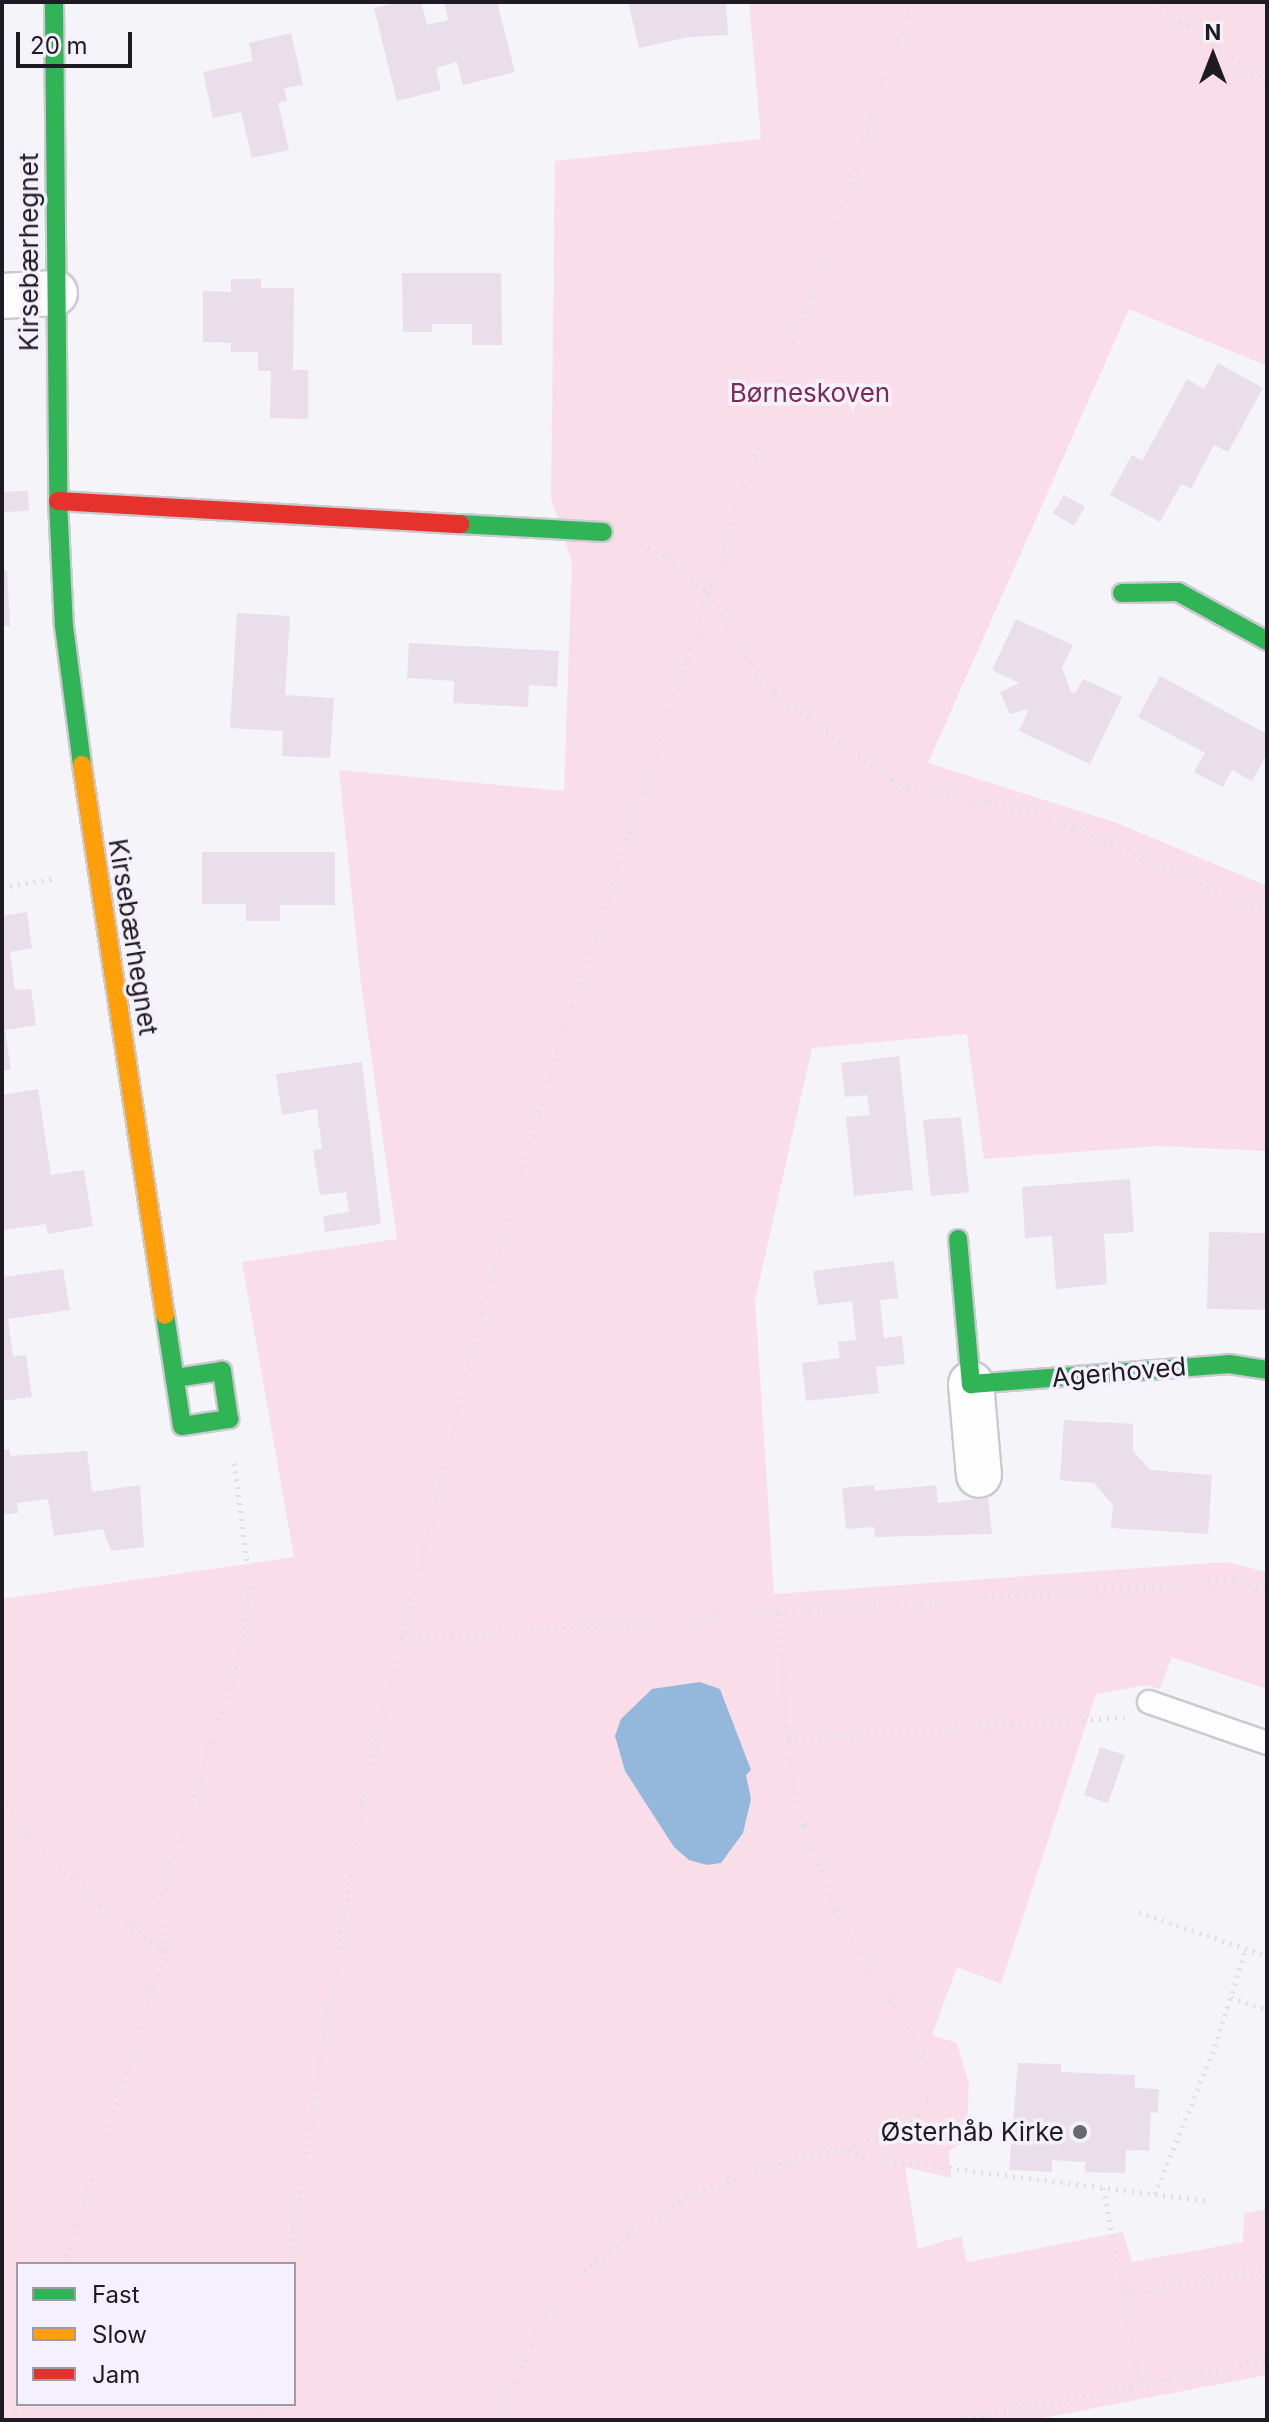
<!DOCTYPE html>
<html>
<head>
<meta charset="utf-8">
<style>
  body { margin:0 }
  #map { position:relative; width:1269px; height:2422px; overflow:hidden; background:#f5f4f9; font-family:Inter,sans-serif }
  div>[style] { position:absolute }
  .green>* { inset:0; background:#f9deea }
  .water>* { inset:0; background:#94b8dc }
  .building>* { inset:0; background:#e9deea }
  .path>* { height:5px; margin-top:-2.5px; transform-origin:0; background:repeating-linear-gradient(90deg,#e1e0e3 0 2px,transparent 0 8px) }
  .roads { filter:drop-shadow(2px 0 #cccad1) drop-shadow(-2px 0 #cccad1) drop-shadow(0 2px #cccad1) drop-shadow(0 -2px #cccad1) }
  .lane>* { height:22px; margin:-11px; padding:0 11px; transform-origin:11px; border-radius:11px; background:#fefdfe }
  .street>* { height:44px; margin:-22px; padding:0 22px; transform-origin:22px; border-radius:22px; background:#fefdfe }
  .fast>* { height:18px; margin:-9px; padding:0 9px; transform-origin:9px; border-radius:9px; background:#30b455 }
  .slow>* { height:18px; margin:-9px; padding:0 9px; transform-origin:9px; border-radius:9px; background:#ff9f0a }
  .jam>* { height:18px; margin:-9px; padding:0 9px; transform-origin:9px; border-radius:9px; background:#e5322d }
  .dots>* { width:22px; height:22px; translate:-50% -50%; box-sizing:border-box; border:4px solid #f4f1fc; border-radius:50% }
  span { translate:-50% -50%; white-space:nowrap; text-align:center; line-height:1.15; -webkit-text-stroke:7px #f4f1fc; paint-order:stroke }
  .street-label { font-size:26px; color:#1e1b24 }
  .park-label { font-size:26px; color:#7e2b53 }
  .poi-label { font-size:26px; color:#1e1b24 }
  .right { translate:-100% -50%; text-align:right }
  .frame { position:absolute; inset:0; border:4px solid #1e1b24; pointer-events:none }
  .legend { position:absolute; left:16px; top:2262px; width:280px; height:144px; box-sizing:border-box; background:#f4f1fc; border:2px solid #9e9ba6; margin:0; padding:10px 14px; list-style:none; font-size:24px; color:#1e1b24 }
  .legend li { display:flex; align-items:center; gap:16px; height:40px }
  .legend b { width:40px; border:2px solid #9e9ba6 }
  .north { position:absolute; left:1173px; top:16px; width:80px; height:80px; -webkit-text-stroke:6px #f4f1fc; paint-order:stroke; rotate:0deg; font-size:22px; font-weight:700; line-height:32px; text-align:center; color:#1e1b24 }
  .north::after { content:''; display:block; margin:auto; width:28px; height:36px; background:#1e1b24; clip-path:polygon(50% 0,100% 100%,50% 72%,0 100%) }
  .scale { position:absolute; left:16px; top:32px; width:116px; height:36px; box-sizing:border-box; border:4px solid #1e1b24; border-top:0; padding-left:10px; font-size:24px; line-height:28px; white-space:nowrap; color:#1e1b24; -webkit-text-stroke:6px #f4f1fc; paint-order:stroke }
</style>
</head>
<body>
<div id="map">
  <div class="green">
    <div style="clip-path:polygon(evenodd,749px 2px,1267px 2px,1267px 366px,1129px 309px,928px 763px,1117px 823px,1267px 886px,1267px 1151px,1157px 1146px,984px 1159px,967px 1034px,812px 1048px,755px 1300px,774px 1594px,1226px 1562px,1267px 1572px,1267px 1689px,1172px 1657px,1160px 1689px,1146px 1685px,1096px 1694px,1001px 1984px,957px 1967px,932px 2035px,957px 2043px,969px 2084px,966px 2141px,949px 2151px,951px 2178px,905px 2167px,918px 2249px,961px 2236px,967px 2262px,1123px 2232px,1132px 2262px,1243px 2242px,1244px 2213px,1267px 2209px,1267px 2375px,1032px 2420px,2px 2420px,2px 1599px,294px 1557px,242px 1262px,397px 1239px,361px 984px,339px 770px,564px 791px,572px 562px,551px 498px,555px 161px,761px 139px,749px 2px,18px 2264px,294px 2264px,294px 2404px,18px 2404px,18px 2264px)"></div>
  </div>
  <div class="water">
    <div style="clip-path:polygon(700px 1682px,720px 1689px,751px 1770px,746px 1775px,751px 1799px,743px 1833px,721px 1863px,707px 1865px,689px 1860px,674px 1847px,625px 1771px,615px 1736px,621px 1719px,652px 1689px)"></div>
  </div>
  <div class="building">
    <div style="clip-path:polygon(400px 2px,421px 2px,427px 25px,448px 20px,444px 2px,497px 2px,515px 72px,463px 85px,457px 62px,436px 68px,441px 90px,397px 101px,374px 8px)"></div>
    <div style="clip-path:polygon(628px 2px,726px 2px,728px 35px,688px 37px,639px 48px)"></div>
    <div style="clip-path:polygon(291px 33px,303px 85px,284px 88px,287px 101px,278px 103px,289px 150px,252px 158px,241px 112px,213px 118px,203px 72px,253px 61px,249px 43px)"></div>
    <div style="clip-path:polygon(402px 273px,501px 273px,502px 345px,472px 345px,472px 324px,432px 324px,432px 332px,403px 332px)"></div>
    <div style="clip-path:polygon(231px 279px,261px 279px,261px 288px,294px 288px,293px 370px,308px 370px,308px 419px,270px 418px,271px 371px,258px 371px,258px 352px,231px 352px,231px 343px,203px 342px,203px 291px,231px 292px)"></div>
    <div style="clip-path:polygon(1218px 363px,1263px 388px,1228px 452px,1214px 445px,1191px 489px,1181px 484px,1160px 522px,1110px 495px,1132px 455px,1142px 461px,1187px 379px,1204px 389px)"></div>
    <div style="clip-path:polygon(28px 491px,29px 511px,2px 512px,2px 492px)"></div>
    <div style="clip-path:polygon(1064px 495px,1085px 507px,1074px 526px,1053px 513px)"></div>
    <div style="clip-path:polygon(2px 570px,7px 570px,10px 626px,2px 626px)"></div>
    <div style="clip-path:polygon(237px 613px,290px 616px,285px 695px,334px 698px,330px 758px,282px 756px,283px 731px,230px 728px)"></div>
    <div style="clip-path:polygon(1016px 619px,1073px 645px,1062px 668px,1071px 692px,1075px 694px,1083px 679px,1122px 697px,1090px 764px,1019px 731px,1029px 709px,1010px 714px,1000px 692px,1019px 683px,992px 670px)"></div>
    <div style="clip-path:polygon(409px 643px,559px 651px,557px 687px,529px 685px,528px 707px,453px 703px,454px 681px,407px 678px)"></div>
    <div style="clip-path:polygon(1160px 676px,1267px 734px,1267px 754px,1252px 781px,1232px 770px,1223px 787px,1194px 772px,1205px 753px,1138px 717px)"></div>
    <div style="clip-path:polygon(202px 852px,335px 852px,335px 905px,280px 905px,280px 921px,246px 921px,246px 904px,202px 904px)"></div>
    <div style="clip-path:polygon(27px 912px,32px 948px,10px 952px,15px 990px,31px 989px,36px 1025px,5px 1030px,11px 1070px,2px 1071px,2px 916px)"></div>
    <div style="clip-path:polygon(899px 1056px,913px 1190px,854px 1196px,846px 1117px,870px 1115px,867px 1095px,845px 1097px,841px 1063px)"></div>
    <div style="clip-path:polygon(362px 1062px,381px 1224px,325px 1232px,323px 1216px,349px 1212px,346px 1192px,320px 1195px,313px 1150px,322px 1149px,317px 1109px,282px 1115px,276px 1074px)"></div>
    <div style="clip-path:polygon(38px 1089px,51px 1175px,84px 1170px,93px 1226px,48px 1234px,46px 1224px,2px 1230px,2px 1095px)"></div>
    <div style="clip-path:polygon(961px 1117px,969px 1192px,931px 1196px,923px 1120px)"></div>
    <div style="clip-path:polygon(1130px 1179px,1134px 1232px,1104px 1234px,1107px 1284px,1056px 1289px,1052px 1236px,1025px 1238px,1022px 1187px)"></div>
    <div style="clip-path:polygon(1209px 1232px,1267px 1233px,1267px 1310px,1207px 1309px)"></div>
    <div style="clip-path:polygon(894px 1261px,898px 1298px,880px 1300px,884px 1338px,902px 1336px,905px 1364px,876px 1367px,879px 1393px,806px 1401px,802px 1363px,840px 1358px,838px 1342px,856px 1340px,852px 1301px,818px 1305px,813px 1271px)"></div>
    <div style="clip-path:polygon(63px 1269px,70px 1310px,8px 1319px,13px 1356px,26px 1355px,32px 1397px,2px 1401px,2px 1277px)"></div>
    <div style="clip-path:polygon(1064px 1420px,1133px 1424px,1133px 1451px,1150px 1470px,1212px 1475px,1208px 1534px,1111px 1528px,1113px 1505px,1094px 1483px,1060px 1480px)"></div>
    <div style="clip-path:polygon(9px 1449px,10px 1456px,87px 1451px,92px 1492px,140px 1485px,144px 1547px,111px 1551px,103px 1529px,54px 1536px,48px 1499px,17px 1503px,18px 1513px,2px 1515px,2px 1450px)"></div>
    <div style="clip-path:polygon(874px 1485px,874px 1491px,936px 1485px,938px 1503px,988px 1498px,992px 1534px,875px 1537px,874px 1527px,846px 1529px,842px 1488px)"></div>
    <div style="clip-path:polygon(1100px 1747px,1125px 1755px,1108px 1803px,1084px 1795px)"></div>
    <div style="clip-path:polygon(1018px 2063px,1061px 2064px,1061px 2072px,1135px 2075px,1135px 2088px,1159px 2089px,1158px 2113px,1151px 2112px,1149px 2151px,1126px 2150px,1125px 2173px,1085px 2172px,1085px 2162px,1052px 2160px,1052px 2172px,1009px 2170px)"></div>
  </div>
  <div class="path">
    <div style="left:1154px;top:2px;width:139px;rotate:35.6deg"></div>
    <div style="left:641px;top:544px;width:29px;rotate:27deg"></div>
    <div style="left:667px;top:557px;width:55px;rotate:41.3deg"></div>
    <div style="left:708px;top:593px;width:83px;rotate:58.8deg"></div>
    <div style="left:751px;top:664px;width:37px;rotate:49deg"></div>
    <div style="left:775px;top:692px;width:146px;rotate:36.6deg"></div>
    <div style="left:892px;top:779px;width:24px;rotate:24deg"></div>
    <div style="left:914px;top:789px;width:75px;rotate:9.2deg"></div>
    <div style="left:988px;top:801px;width:91px;rotate:17.8deg"></div>
    <div style="left:1075px;top:829px;width:209px;rotate:23.1deg"></div>
    <div style="left:2px;top:887px;width:55px;rotate:-9.5deg"></div>
    <div style="left:778px;top:1613px;width:156px;rotate:85.6deg"></div>
    <div style="left:790px;top:1769px;width:58px;rotate:76deg"></div>
    <div style="left:804px;top:1825px;width:91px;rotate:70.2deg"></div>
    <div style="left:835px;top:1911px;width:180px;rotate:58.4deg"></div>
    <div style="left:929px;top:2064px;width:37px;rotate:92deg"></div>
    <div style="left:928px;top:2101px;width:34px;rotate:126deg"></div>
    <div style="left:908px;top:2129px;width:70px;rotate:163.4deg"></div>
    <div style="left:402px;top:1639px;width:833px;rotate:-4.06deg"></div>
    <div style="left:1233px;top:1580px;width:35px;rotate:15deg"></div>
    <div style="left:788px;top:1739px;width:337px;rotate:-3.7deg"></div>
    <div style="left:2px;top:1799px;width:88px;rotate:49.6deg"></div>
    <div style="left:59px;top:1866px;width:71px;rotate:43.3deg"></div>
    <div style="left:111px;top:1915px;width:66px;rotate:33.2deg"></div>
    <div style="left:1139px;top:1912px;width:135px;rotate:19deg"></div>
    <div style="left:1231px;top:1997px;width:38px;rotate:20deg"></div>
    <div style="left:1103px;top:2188px;width:198px;rotate:78.9deg"></div>
    <div style="left:1155px;top:2194px;width:56px;rotate:7.1deg"></div>
    <div style="left:64px;top:2264px;width:329px;rotate:-72deg"></div>
    <div style="left:166px;top:1951px;width:49px;rotate:-98.3deg"></div>
    <div style="left:159px;top:1903px;width:264px;rotate:-71.9deg"></div>
    <div style="left:241px;top:1652px;width:69px;rotate:-82.5deg"></div>
    <div style="left:250px;top:1584px;width:125px;rotate:-97.4deg"></div>
    <div style="left:288px;top:2264px;width:467px;rotate:-80.9deg"></div>
    <div style="left:362px;top:1803px;width:504px;rotate:-76.24deg"></div>
    <div style="left:482px;top:1313px;width:255px;rotate:-74.1deg"></div>
    <div style="left:552px;top:1068px;width:500px;rotate:-71.8deg"></div>
    <div style="left:708px;top:593px;width:625px;rotate:-70.96deg"></div>
    <div style="left:1122px;top:2287px;width:13px;rotate:32deg"></div>
    <div style="left:1133px;top:2294px;width:136px;rotate:-10.6deg"></div>
    <div style="left:13px;top:2420px;width:17px;rotate:-73deg"></div>
    <div style="left:264px;top:2420px;width:16px;rotate:-79deg"></div>
    <div style="left:500px;top:2420px;width:96px;rotate:-68deg"></div>
    <div style="left:536px;top:2331px;width:69px;rotate:-52.6deg"></div>
    <div style="left:578px;top:2276px;width:70px;rotate:-40.3deg"></div>
    <div style="left:631px;top:2231px;width:76px;rotate:-31deg"></div>
    <div style="left:696px;top:2192px;width:73px;rotate:-19.2deg"></div>
    <div style="left:765px;top:2168px;width:77px;rotate:-14.2deg"></div>
    <div style="left:840px;top:2149px;width:31px;rotate:17deg"></div>
    <div style="left:870px;top:2158px;width:287px;rotate:7.2deg"></div>
    <div style="left:1155px;top:2194px;width:160px;rotate:-67.9deg"></div>
    <div style="left:1215px;top:2046px;width:102px;rotate:-72.3deg"></div>
    <div style="left:957px;top:2420px;width:316px;rotate:-11deg"></div>
  </div>
  <div class="roads">
    <div class="lane">
      <div style="left:1149px;top:1702px;width:125px;rotate:19.2deg"></div>
    </div>
    <div class="street">
      <div style="left:2px;top:296px;width:53px;rotate:-3.2deg"></div>
      <div style="left:971px;top:1384px;width:91px;rotate:85deg"></div>
    </div>
    <div class="fast">
      <div style="left:54px;top:2px;width:499px;rotate:89.5deg"></div>
      <div style="left:58px;top:501px;width:125px;rotate:87.3deg"></div>
      <div style="left:64px;top:626px;width:140px;rotate:82.6deg"></div>
      <div style="left:460px;top:524px;width:143px;rotate:3.2deg"></div>
      <div style="left:1122px;top:593px;width:56px;rotate:-1deg"></div>
      <div style="left:1178px;top:592px;width:102px;rotate:28.8deg"></div>
      <div style="left:958px;top:1239px;width:146px;rotate:84.9deg"></div>
      <div style="left:971px;top:1384px;width:259px;rotate:-4.4deg"></div>
      <div style="left:1229px;top:1364px;width:38px;rotate:9deg"></div>
      <div style="left:165px;top:1315px;width:112px;rotate:81.3deg"></div>
      <div style="left:182px;top:1426px;width:48px;rotate:-8.5deg"></div>
      <div style="left:229px;top:1419px;width:49px;rotate:-98.3deg"></div>
      <div style="left:222px;top:1371px;width:48px;rotate:171.5deg"></div>
    </div>
    <div class="slow">
      <div style="left:82px;top:765px;width:556px;rotate:81.42deg"></div>
    </div>
    <div class="jam">
      <div style="left:58px;top:501px;width:403px;rotate:3.3deg"></div>
    </div>
  </div>
  <div class="dots">
    <div style="left:1080px;top:2132px;background:#69676f"></div>
  </div>
  <div class="street-label">
    <span style="left:29px;top:252px;rotate:-90deg">Kirsebærhegnet</span>
    <span style="left:133px;top:937px;rotate:81deg">Kirsebærhegnet</span>
    <span style="left:1119px;top:1372px;rotate:-5deg">Agerhoved</span>
  </div>
  <div class="park-label">
    <span style="left:810px;top:393px">Børneskoven</span>
  </div>
  <div class="poi-label">
    <span class="right" style="left:1064px;top:2132px">Østerhåb Kirke</span>
  </div>
  <div class="frame"></div>
  <ul class="legend">
  <li><b style="height:10px;background:#30b455"></b>Fast</li>
  <li><b style="height:10px;background:#ff9f0a"></b>Slow</li>
  <li><b style="height:10px;background:#e5322d"></b>Jam</li>
  </ul>
  <div class="north">N</div>
  <div class="scale">20 m</div>
</div>
</body>
</html>
